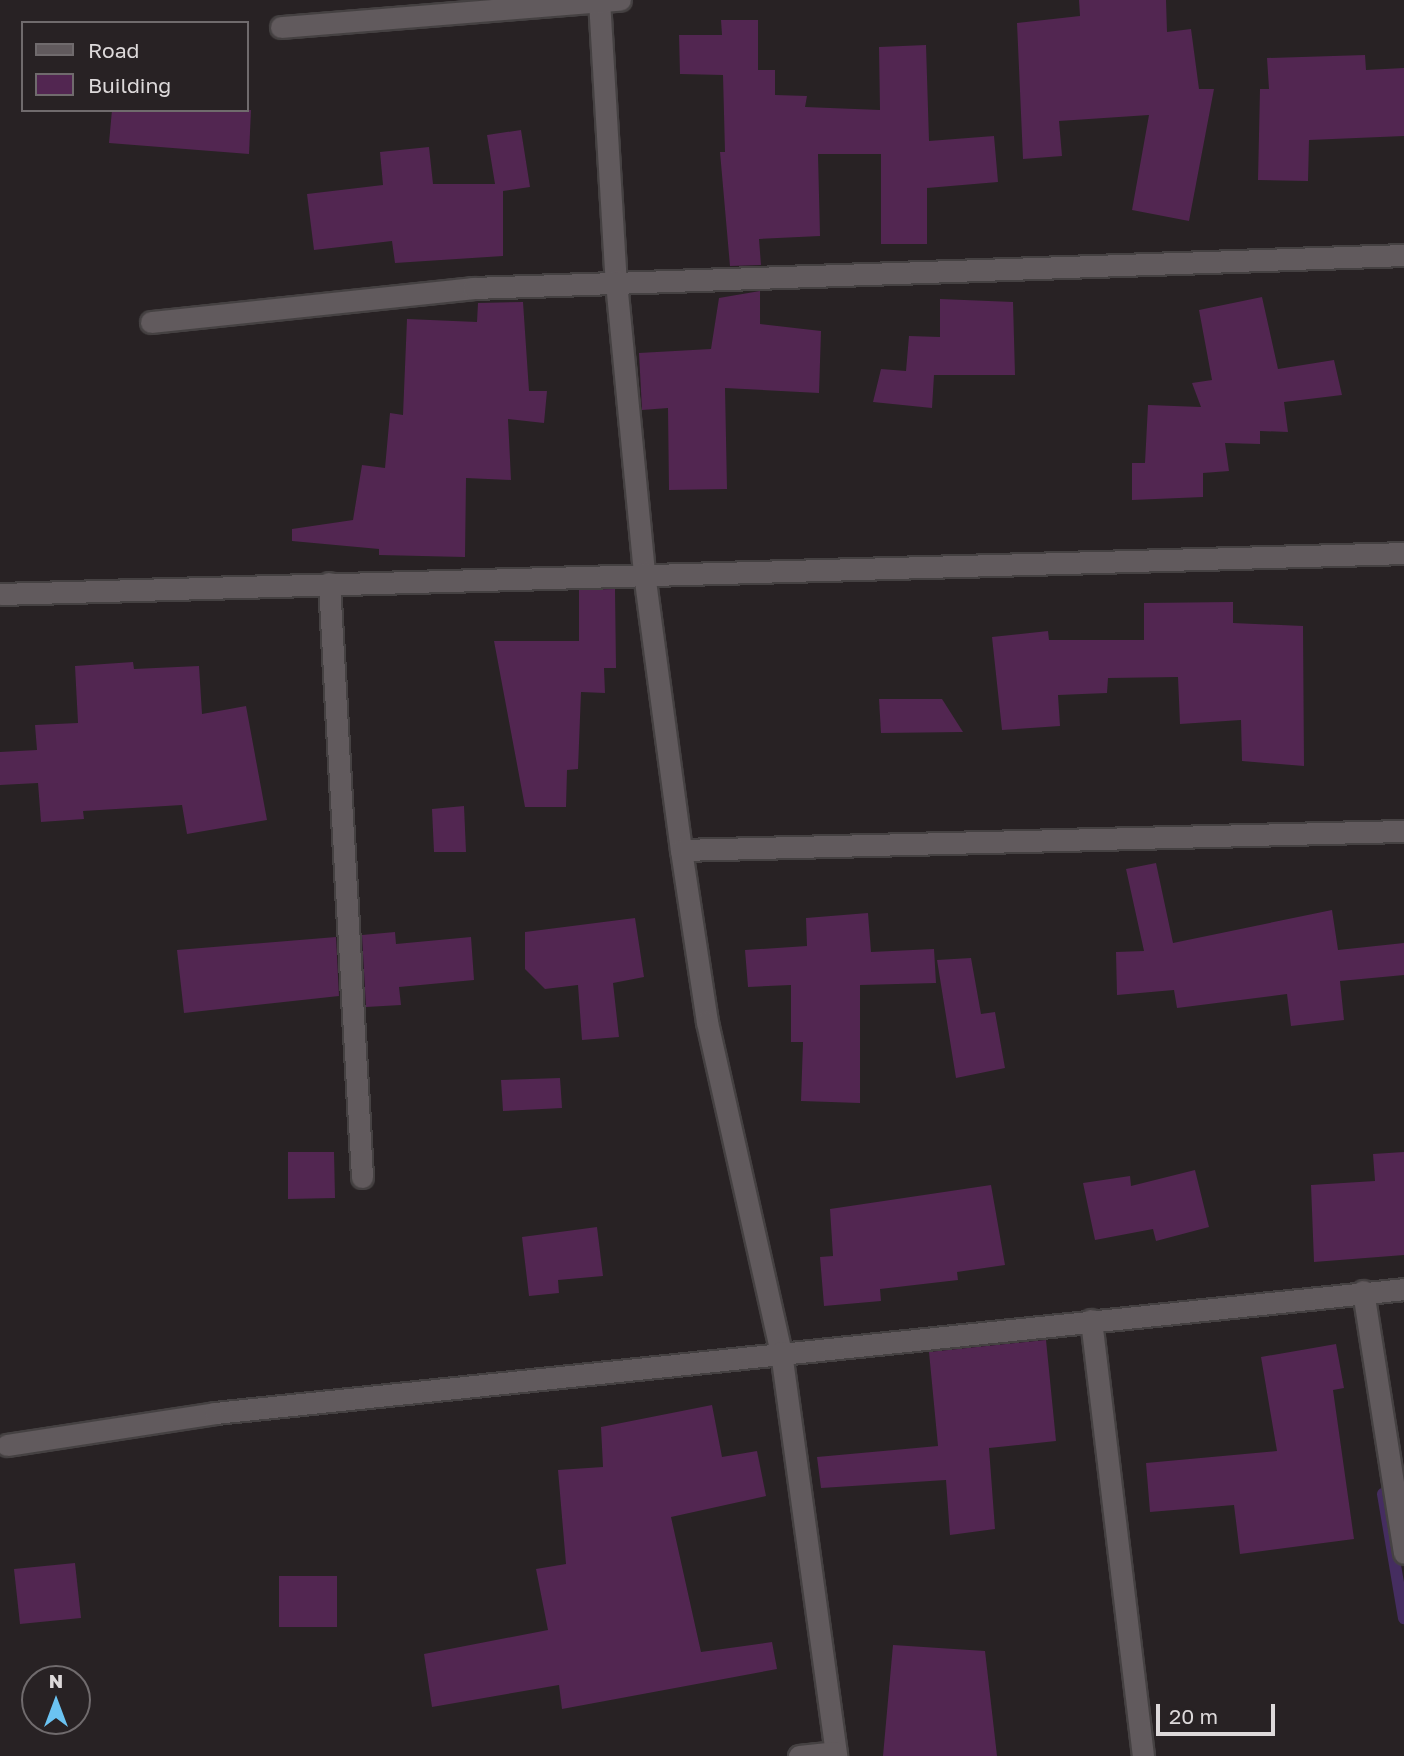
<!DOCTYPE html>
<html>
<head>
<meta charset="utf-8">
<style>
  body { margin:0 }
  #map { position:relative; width:1404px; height:1756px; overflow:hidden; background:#282224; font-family:"Golos Text",sans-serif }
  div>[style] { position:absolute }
  .stream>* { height:12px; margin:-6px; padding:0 6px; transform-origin:6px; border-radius:6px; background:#452d60 }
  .building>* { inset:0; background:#522651 }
  .roads { filter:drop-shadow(2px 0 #454142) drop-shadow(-2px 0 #454142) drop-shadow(0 2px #454142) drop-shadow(0 -2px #454142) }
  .street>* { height:21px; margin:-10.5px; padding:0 10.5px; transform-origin:10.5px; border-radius:10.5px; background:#615a5d }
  span { translate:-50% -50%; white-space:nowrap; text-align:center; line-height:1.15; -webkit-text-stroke:6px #282224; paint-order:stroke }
  .legend { position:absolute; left:21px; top:21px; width:228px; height:91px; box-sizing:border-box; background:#282224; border:2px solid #706b6d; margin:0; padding:9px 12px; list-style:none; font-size:21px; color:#ddd9da }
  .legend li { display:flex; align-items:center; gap:14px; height:35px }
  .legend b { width:35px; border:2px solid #706b6d }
  .north { position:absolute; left:21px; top:1665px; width:70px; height:70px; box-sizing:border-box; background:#282224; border:2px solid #706b6d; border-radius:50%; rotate:0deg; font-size:19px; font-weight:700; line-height:28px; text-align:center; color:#ddd9da }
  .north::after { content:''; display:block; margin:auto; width:24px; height:32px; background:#6bc3f2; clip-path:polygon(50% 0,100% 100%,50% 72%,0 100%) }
  .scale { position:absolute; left:1156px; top:1704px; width:119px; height:32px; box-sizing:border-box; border:4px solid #ddd9da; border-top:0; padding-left:9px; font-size:21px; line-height:24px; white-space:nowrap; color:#ddd9da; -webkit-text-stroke:5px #282224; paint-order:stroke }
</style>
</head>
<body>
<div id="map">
  <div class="stream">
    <div style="left:1383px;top:1494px;width:126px;rotate:80.4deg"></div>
  </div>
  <div class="building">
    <div style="clip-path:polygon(1079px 0,1166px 0,1167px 32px,1191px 29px,1199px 89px,1214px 89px,1189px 221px,1132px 210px,1149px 115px,1059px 121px,1062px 156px,1023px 159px,1017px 23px,1080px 16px)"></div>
    <div style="clip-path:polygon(721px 20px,758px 20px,758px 70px,775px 70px,775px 95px,807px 96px,805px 107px,880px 110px,879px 47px,926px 45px,929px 141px,994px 136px,998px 182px,927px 188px,927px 244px,881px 244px,881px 154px,818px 154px,820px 236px,759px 239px,761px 265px,730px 266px,720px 152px,725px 152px,723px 75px,680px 74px,679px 35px,722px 35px)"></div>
    <div style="clip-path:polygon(1365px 55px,1366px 70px,1404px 68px,1404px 136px,1309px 140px,1308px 181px,1258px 180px,1260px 89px,1269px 89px,1267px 58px)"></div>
    <div style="clip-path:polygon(112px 110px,251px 110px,249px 154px,109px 143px)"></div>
    <div style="clip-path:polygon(521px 130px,530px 187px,503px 191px,503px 256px,395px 263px,392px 241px,314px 250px,307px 194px,383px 185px,380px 152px,429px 147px,433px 184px,495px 184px,487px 135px)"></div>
    <div style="clip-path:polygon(760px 291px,760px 324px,821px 331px,819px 393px,725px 388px,727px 489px,669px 490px,668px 408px,642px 410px,639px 353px,711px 349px,719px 298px)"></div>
    <div style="clip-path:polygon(1262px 297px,1278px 369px,1334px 360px,1342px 395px,1284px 402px,1288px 432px,1260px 431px,1260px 444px,1225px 443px,1229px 471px,1203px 473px,1203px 497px,1132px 500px,1132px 463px,1145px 463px,1148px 405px,1201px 407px,1192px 383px,1212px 380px,1199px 310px)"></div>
    <div style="clip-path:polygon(940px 299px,1013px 302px,1015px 375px,934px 375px,932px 408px,873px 402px,881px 369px,906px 371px,909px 336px,940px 337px)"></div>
    <div style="clip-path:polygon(523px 302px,529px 391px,547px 391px,544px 423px,508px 419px,511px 480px,466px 478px,465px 557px,379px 555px,379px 549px,292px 541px,292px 529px,353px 520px,362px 465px,385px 468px,390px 413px,403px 415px,407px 319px,477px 322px,478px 303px)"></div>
    <div style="clip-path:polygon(615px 589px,616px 668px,604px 668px,605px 693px,581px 692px,578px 769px,567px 770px,566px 807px,525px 807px,494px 641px,579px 641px,579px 590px)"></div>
    <div style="clip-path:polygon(1233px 602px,1233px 623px,1303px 626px,1304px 766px,1242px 761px,1241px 720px,1180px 724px,1178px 677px,1108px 678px,1107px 693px,1058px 695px,1060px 726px,1002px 730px,992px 637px,1048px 631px,1049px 640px,1144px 640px,1144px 603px)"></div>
    <div style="clip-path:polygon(133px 662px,134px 669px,199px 666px,202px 714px,246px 706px,267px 820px,187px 834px,182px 805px,83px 811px,84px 819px,41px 822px,38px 783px,0 785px,0 752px,37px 750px,35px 725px,78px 723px,75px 666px)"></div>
    <div style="clip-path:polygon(879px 699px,942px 699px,963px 732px,881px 733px)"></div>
    <div style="clip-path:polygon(464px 806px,466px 852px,434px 852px,432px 809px)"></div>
    <div style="clip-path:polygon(1156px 863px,1173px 943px,1332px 910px,1338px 950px,1404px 943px,1404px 975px,1340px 981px,1344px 1020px,1291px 1026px,1287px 994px,1177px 1008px,1174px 990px,1117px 995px,1116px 952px,1144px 951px,1126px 869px)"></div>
    <div style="clip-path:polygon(868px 913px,871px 952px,934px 949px,936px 983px,860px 985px,860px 1103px,801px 1101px,803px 1042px,791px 1042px,791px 985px,748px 987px,745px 950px,807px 946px,806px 918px)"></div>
    <div style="clip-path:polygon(635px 918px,644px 977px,613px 983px,619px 1037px,582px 1040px,578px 985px,545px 989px,525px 969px,525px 932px)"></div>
    <div style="clip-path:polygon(395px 932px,396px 944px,471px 937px,474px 980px,399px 987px,401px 1005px,366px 1007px,362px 935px)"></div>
    <div style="clip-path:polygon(336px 937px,339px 996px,184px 1013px,177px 950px)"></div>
    <div style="clip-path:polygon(971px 958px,981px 1014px,995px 1012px,1005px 1068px,956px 1078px,937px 960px)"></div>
    <div style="clip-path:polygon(560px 1078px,562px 1108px,503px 1111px,501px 1080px)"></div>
    <div style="clip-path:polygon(288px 1152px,334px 1152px,335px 1198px,288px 1199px)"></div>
    <div style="clip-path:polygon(1404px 1152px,1404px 1255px,1314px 1262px,1311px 1185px,1375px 1181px,1373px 1154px)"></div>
    <div style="clip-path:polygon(1195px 1170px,1209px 1227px,1156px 1241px,1153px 1229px,1095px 1240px,1083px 1183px,1130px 1176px,1131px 1186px)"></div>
    <div style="clip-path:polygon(991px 1185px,1005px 1265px,957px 1272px,958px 1280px,880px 1289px,881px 1301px,824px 1306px,820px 1257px,833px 1256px,830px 1209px)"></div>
    <div style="clip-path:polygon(597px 1227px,603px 1276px,558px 1280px,559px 1293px,529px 1296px,522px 1237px)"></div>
    <div style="clip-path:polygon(1046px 1340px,1056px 1441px,989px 1448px,995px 1529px,950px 1535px,946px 1480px,821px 1488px,817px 1457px,938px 1446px,929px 1352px)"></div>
    <div style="clip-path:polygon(1336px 1344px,1344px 1388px,1333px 1390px,1354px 1539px,1240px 1554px,1234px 1505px,1150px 1512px,1146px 1463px,1277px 1451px,1261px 1357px)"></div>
    <div style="clip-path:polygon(712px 1405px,722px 1457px,757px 1451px,766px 1496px,671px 1517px,701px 1652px,772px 1642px,777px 1669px,562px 1709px,559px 1685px,432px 1707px,424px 1654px,548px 1630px,536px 1569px,566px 1564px,558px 1470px,603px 1467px,601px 1427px)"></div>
    <div style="clip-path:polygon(75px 1563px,81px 1618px,20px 1624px,14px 1569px)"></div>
    <div style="clip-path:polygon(279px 1576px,337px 1576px,337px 1627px,279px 1627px)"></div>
    <div style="clip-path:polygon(893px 1645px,985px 1651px,997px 1756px,883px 1756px)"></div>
  </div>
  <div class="roads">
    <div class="street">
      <div style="left:599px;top:0;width:283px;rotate:86.6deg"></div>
      <div style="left:616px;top:282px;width:292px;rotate:84.5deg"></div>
      <div style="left:644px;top:573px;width:279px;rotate:82.4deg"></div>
      <div style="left:681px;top:850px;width:174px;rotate:81.4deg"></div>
      <div style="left:707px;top:1022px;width:338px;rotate:77.4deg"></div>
      <div style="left:781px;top:1352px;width:408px;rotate:82.2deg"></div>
      <div style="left:281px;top:27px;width:340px;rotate:-4.6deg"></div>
      <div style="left:151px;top:322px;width:324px;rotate:-6deg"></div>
      <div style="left:473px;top:288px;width:932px;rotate:-2.03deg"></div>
      <div style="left:329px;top:583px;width:595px;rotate:86.82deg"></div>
      <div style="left:0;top:594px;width:1405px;rotate:-1.67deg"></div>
      <div style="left:681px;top:850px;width:723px;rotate:-1.51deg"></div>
      <div style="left:1363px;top:1291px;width:265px;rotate:81.1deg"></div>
      <div style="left:1091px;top:1320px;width:439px;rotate:83.2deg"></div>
      <div style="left:7px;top:1445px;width:210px;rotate:-8.7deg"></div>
      <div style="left:215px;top:1413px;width:1195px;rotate:-5.95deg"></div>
      <div style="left:799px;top:1756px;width:36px;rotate:-6deg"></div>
    </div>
  </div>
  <ul class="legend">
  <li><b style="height:9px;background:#615a5d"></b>Road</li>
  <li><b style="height:19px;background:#522651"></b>Building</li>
  </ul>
  <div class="north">N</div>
  <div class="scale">20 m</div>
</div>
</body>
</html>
